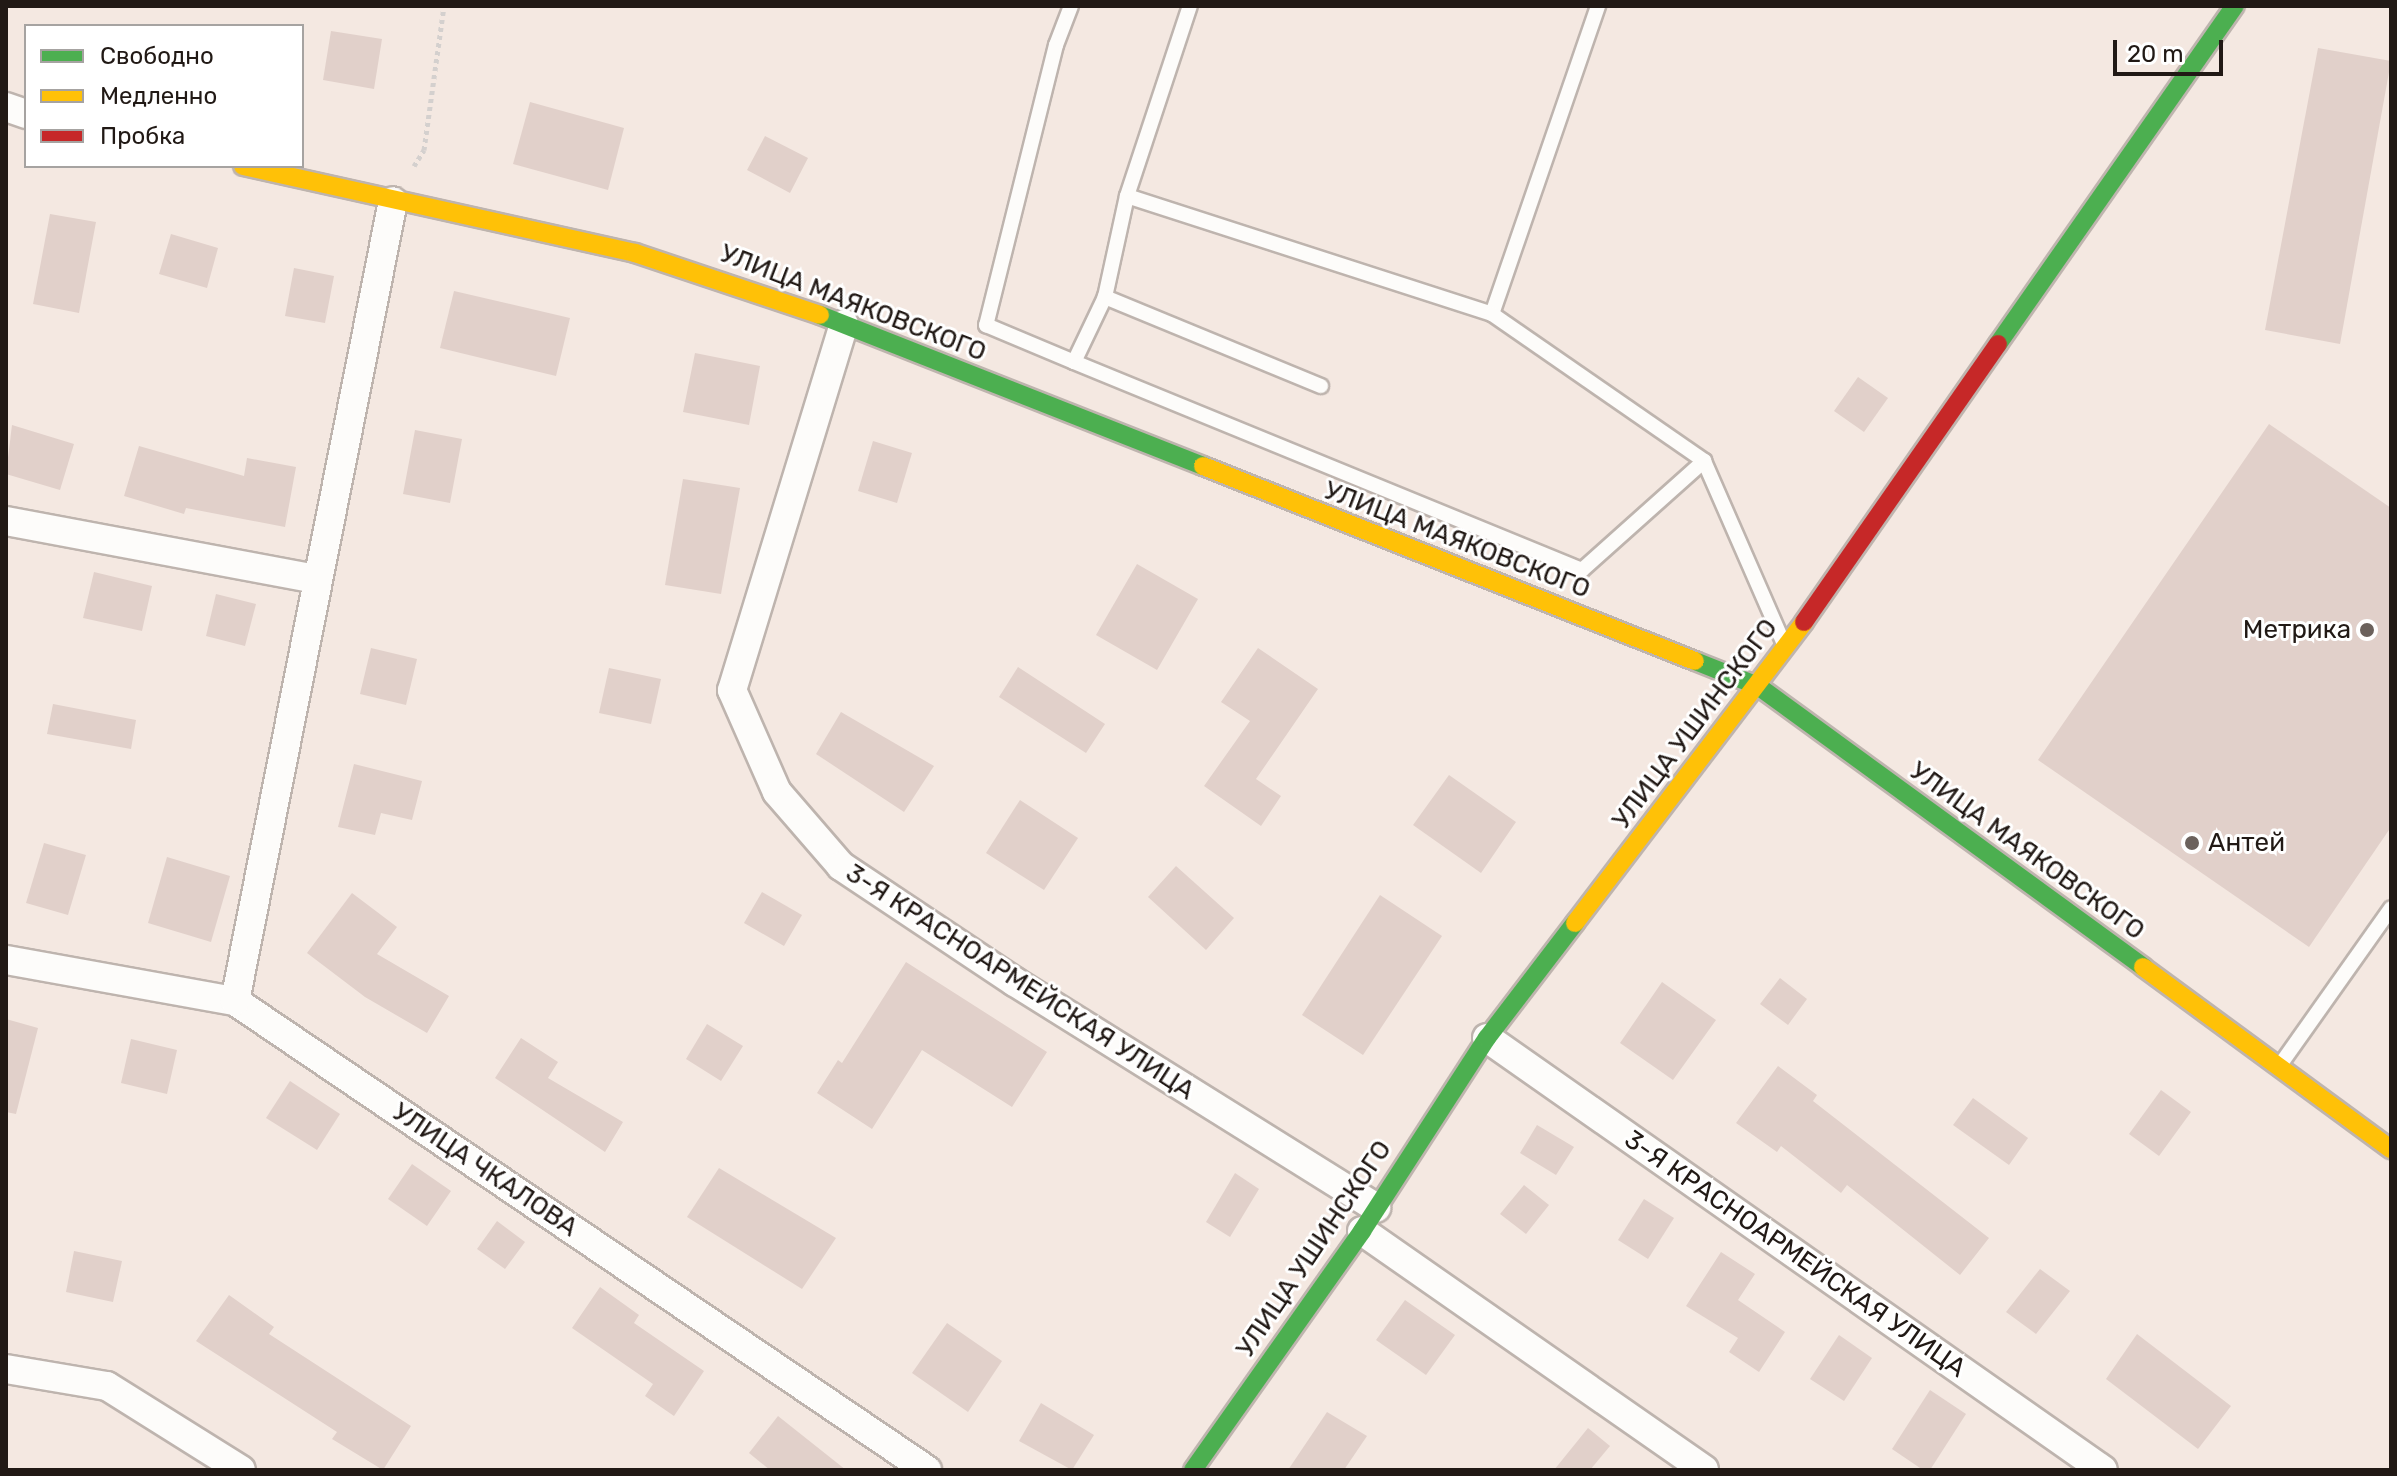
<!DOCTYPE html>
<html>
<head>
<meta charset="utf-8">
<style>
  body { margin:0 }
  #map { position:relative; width:2397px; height:1476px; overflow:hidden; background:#f4e8e1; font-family:Rubik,sans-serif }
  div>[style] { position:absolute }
  .building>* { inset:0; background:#e1d0ca }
  .path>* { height:5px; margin-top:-2.5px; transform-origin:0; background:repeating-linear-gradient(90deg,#d4d0ce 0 4px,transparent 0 8px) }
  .roads { filter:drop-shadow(2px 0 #beb4ae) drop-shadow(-2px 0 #beb4ae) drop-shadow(0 2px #beb4ae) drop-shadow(0 -2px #beb4ae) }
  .lane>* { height:14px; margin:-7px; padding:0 7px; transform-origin:7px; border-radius:7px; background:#fdfcfa }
  .street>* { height:28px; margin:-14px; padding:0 14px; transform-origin:14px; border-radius:14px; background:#fdfcfa }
  .fast>* { height:18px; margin:-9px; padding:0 9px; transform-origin:9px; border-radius:9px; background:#4caf50 }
  .slow>* { height:18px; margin:-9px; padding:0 9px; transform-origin:9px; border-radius:9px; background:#ffc107 }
  .jam>* { height:18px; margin:-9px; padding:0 9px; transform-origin:9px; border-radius:9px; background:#c62828 }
  .dots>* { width:22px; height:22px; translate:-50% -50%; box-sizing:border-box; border:4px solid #fff; border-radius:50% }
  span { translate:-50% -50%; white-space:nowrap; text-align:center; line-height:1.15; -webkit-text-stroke:6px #fff; paint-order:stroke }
  .street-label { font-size:26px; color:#211915 }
  .poi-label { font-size:26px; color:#211915 }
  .right { translate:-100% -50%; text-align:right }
  .left { translate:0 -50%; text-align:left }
  .frame { position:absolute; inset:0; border:8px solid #211915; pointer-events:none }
  .legend { position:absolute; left:24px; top:24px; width:280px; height:144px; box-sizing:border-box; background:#fff; border:2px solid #a6a3a1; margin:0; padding:10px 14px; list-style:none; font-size:24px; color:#211915 }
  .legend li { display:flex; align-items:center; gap:16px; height:40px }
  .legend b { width:40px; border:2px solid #a6a3a1 }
  .scale { position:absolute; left:2113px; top:40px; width:110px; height:36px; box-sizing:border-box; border:4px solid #211915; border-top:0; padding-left:10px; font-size:24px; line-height:28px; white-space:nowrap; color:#211915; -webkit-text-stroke:6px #fff; paint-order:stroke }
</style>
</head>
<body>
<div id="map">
  <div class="building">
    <div style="clip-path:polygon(331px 31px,382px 39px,374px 89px,323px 80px)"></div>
    <div style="clip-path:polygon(2318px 48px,2391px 61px,2340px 344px,2265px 330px)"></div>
    <div style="clip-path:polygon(530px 102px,624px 128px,608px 190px,513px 164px)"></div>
    <div style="clip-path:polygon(765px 136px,808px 158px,790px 193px,747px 170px)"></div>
    <div style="clip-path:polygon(50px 214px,96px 222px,79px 313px,33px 304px)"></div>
    <div style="clip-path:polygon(171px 234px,218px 248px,207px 288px,159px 274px)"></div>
    <div style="clip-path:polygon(294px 268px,334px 276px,325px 323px,285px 316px)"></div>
    <div style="clip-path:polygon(454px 291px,570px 318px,556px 376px,440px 348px)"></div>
    <div style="clip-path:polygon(695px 353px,760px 366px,749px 425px,683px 412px)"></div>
    <div style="clip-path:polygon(1858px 377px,1888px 398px,1864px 432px,1834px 411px)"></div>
    <div style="clip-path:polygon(2269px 424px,2391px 508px,2391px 827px,2309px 947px,2038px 760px)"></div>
    <div style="clip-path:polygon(12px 425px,74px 444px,60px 490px,6px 474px)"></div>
    <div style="clip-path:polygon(415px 430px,462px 439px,450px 503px,403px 494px)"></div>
    <div style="clip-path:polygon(873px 441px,912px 453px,897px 503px,858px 491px)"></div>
    <div style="clip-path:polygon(139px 446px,244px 476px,247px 458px,296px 467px,285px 527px,186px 508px,184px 514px,124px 496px)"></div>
    <div style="clip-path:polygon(683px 479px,740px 488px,721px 594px,665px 585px)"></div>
    <div style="clip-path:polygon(1137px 564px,1198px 599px,1157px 670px,1096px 635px)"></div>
    <div style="clip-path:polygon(94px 572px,152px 586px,142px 631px,83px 618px)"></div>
    <div style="clip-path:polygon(216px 594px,256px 604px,245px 646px,206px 636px)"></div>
    <div style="clip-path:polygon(371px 648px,417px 659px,406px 705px,360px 694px)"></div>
    <div style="clip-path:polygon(1258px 648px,1318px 689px,1256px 779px,1281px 796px,1261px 826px,1204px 786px,1250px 721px,1221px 702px)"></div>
    <div style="clip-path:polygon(1018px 667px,1105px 724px,1086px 753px,999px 697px)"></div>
    <div style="clip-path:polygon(609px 668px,661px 679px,651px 724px,599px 713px)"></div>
    <div style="clip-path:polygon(53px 704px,136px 720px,131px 749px,47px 734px)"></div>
    <div style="clip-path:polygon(841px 712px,934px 766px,904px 812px,816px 754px)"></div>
    <div style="clip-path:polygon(354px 764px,422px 781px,412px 820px,381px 813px,375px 835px,338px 827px)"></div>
    <div style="clip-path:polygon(1449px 775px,1516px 822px,1481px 873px,1413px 825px)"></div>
    <div style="clip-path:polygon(1020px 800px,1078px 838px,1044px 890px,986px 853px)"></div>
    <div style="clip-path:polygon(44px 843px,86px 855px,68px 915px,26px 903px)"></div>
    <div style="clip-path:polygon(167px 857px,230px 876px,211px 942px,148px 923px)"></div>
    <div style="clip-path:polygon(1176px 866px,1234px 918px,1206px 950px,1148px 897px)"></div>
    <div style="clip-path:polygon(762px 892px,802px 915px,784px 946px,744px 923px)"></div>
    <div style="clip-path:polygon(352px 893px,397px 927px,377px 954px,449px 996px,427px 1033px,365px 997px,307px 953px)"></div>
    <div style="clip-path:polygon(1380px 895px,1442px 936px,1363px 1055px,1302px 1015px)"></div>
    <div style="clip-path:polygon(906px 962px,1047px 1052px,1012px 1107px,922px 1050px,872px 1129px,817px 1093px,838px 1060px,842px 1063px)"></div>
    <div style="clip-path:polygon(1780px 978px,1807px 999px,1788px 1025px,1760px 1004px)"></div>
    <div style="clip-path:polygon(1662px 982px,1716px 1020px,1673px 1080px,1620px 1043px)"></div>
    <div style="clip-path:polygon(6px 1019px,38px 1028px,16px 1114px,6px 1112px)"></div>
    <div style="clip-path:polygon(707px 1024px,743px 1046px,721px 1081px,686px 1059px)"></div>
    <div style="clip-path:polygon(521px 1038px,558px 1062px,548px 1078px,623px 1122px,605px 1152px,495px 1078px)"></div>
    <div style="clip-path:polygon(131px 1039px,177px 1050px,167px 1094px,121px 1083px)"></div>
    <div style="clip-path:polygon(1778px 1066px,1817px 1095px,1813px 1101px,1989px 1238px,1960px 1275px,1847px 1185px,1841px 1193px,1781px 1146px,1777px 1152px,1736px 1123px)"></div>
    <div style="clip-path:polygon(290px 1081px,340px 1114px,317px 1150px,266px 1118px)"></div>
    <div style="clip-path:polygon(2161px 1090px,2191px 1112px,2159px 1156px,2129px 1134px)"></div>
    <div style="clip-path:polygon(1973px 1098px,2028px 1138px,2009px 1165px,1953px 1125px)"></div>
    <div style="clip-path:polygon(1537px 1125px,1574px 1147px,1556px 1175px,1520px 1153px)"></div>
    <div style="clip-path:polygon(412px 1164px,451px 1191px,427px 1226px,388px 1199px)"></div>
    <div style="clip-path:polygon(719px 1168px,836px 1238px,802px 1289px,687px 1217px)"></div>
    <div style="clip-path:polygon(1235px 1173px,1259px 1189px,1230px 1237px,1206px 1222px)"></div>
    <div style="clip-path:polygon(1524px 1185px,1549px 1205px,1526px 1234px,1500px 1214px)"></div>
    <div style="clip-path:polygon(1644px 1199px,1674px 1218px,1648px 1259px,1618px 1240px)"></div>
    <div style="clip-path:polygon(497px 1221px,525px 1242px,505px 1269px,477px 1249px)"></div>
    <div style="clip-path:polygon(74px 1251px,122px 1261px,113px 1302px,66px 1292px)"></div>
    <div style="clip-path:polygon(1721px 1252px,1755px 1274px,1738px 1300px,1785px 1332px,1759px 1372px,1729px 1352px,1738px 1338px,1686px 1306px)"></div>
    <div style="clip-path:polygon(2040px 1269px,2070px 1291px,2036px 1334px,2006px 1312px)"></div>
    <div style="clip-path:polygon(600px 1287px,639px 1315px,634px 1323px,704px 1371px,674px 1416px,645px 1396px,653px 1384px,572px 1328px)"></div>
    <div style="clip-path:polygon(229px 1295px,274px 1327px,269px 1334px,411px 1426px,383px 1470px,332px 1439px,337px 1432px,196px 1341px)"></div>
    <div style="clip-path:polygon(1405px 1300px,1455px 1335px,1426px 1375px,1376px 1340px)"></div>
    <div style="clip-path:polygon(947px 1323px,1002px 1361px,968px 1412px,912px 1373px)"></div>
    <div style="clip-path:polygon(2137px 1334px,2231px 1406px,2198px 1449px,2106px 1379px)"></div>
    <div style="clip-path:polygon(1839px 1335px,1872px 1358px,1844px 1401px,1810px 1379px)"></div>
    <div style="clip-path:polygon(1930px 1390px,1966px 1414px,1930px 1470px,1923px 1470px,1892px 1449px)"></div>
    <div style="clip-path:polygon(1041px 1403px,1094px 1435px,1072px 1470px,1019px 1441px)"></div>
    <div style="clip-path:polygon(1327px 1412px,1367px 1436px,1344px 1470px,1288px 1470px)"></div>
    <div style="clip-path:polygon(778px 1416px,846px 1470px,770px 1470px,749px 1453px)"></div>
    <div style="clip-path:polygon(1588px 1428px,1610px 1446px,1590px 1470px,1554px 1470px)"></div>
  </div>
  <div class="path">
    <div style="left:414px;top:166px;width:19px;rotate:-58deg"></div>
    <div style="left:424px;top:150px;width:145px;rotate:-82.1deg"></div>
  </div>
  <div class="roads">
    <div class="lane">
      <div style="left:1071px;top:6px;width:42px;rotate:111deg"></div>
      <div style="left:1056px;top:45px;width:289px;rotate:104deg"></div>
      <div style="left:986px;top:325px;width:95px;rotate:22.8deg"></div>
      <div style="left:1127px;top:196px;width:200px;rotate:-71.7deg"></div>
      <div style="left:1105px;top:297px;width:72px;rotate:115.5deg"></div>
      <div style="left:1074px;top:362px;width:549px;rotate:22.27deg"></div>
      <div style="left:1582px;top:570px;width:164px;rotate:-41.8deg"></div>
      <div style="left:1492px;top:314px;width:326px;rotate:-71deg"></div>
      <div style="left:1321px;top:386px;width:234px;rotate:-157.6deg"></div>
      <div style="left:1105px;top:297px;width:103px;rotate:-77.7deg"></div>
      <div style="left:1127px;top:196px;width:384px;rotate:17.9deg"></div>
      <div style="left:1492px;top:314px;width:258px;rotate:34.7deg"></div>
      <div style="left:1704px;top:461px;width:200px;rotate:66.4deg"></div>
      <div style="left:2280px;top:1065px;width:192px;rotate:-54.7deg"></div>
    </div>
    <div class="street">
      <div style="left:6px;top:107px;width:21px;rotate:19deg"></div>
      <div style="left:844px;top:324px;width:383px;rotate:107deg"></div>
      <div style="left:732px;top:690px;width:111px;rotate:66.2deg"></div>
      <div style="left:777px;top:792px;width:98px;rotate:49.1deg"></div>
      <div style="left:841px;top:866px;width:209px;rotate:33.7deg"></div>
      <div style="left:1015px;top:982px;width:426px;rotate:32deg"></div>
      <div style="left:6px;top:521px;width:315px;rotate:10.6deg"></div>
      <div style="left:6px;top:960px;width:233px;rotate:10.2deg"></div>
      <div style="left:235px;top:1001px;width:836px;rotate:34.13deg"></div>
      <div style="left:235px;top:1001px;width:815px;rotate:-78.83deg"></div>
      <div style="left:1487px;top:1038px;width:752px;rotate:35.04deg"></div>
      <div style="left:1362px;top:1231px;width:417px;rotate:34.9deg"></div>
      <div style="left:6px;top:1369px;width:102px;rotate:9.6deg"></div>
      <div style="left:107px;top:1386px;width:158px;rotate:32.1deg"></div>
    </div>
    <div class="fast">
      <div style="left:820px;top:315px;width:412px;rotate:21.5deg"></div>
      <div style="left:1998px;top:344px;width:413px;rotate:-55deg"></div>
      <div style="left:1695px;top:661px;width:68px;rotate:21.6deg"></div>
      <div style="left:1758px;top:686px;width:477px;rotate:36.1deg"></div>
      <div style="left:1193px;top:1470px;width:293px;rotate:-54.7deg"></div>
      <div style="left:1362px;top:1231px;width:230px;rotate:-57.1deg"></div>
      <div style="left:1487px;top:1038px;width:145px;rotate:-52.6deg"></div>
    </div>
    <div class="slow">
      <div style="left:243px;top:166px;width:402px;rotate:12.5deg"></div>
      <div style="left:635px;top:253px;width:195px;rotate:18.5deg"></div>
      <div style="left:1203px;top:466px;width:529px;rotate:21.62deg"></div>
      <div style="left:1575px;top:923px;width:378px;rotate:-52.7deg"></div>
      <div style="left:2143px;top:967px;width:308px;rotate:36.3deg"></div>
    </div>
    <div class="jam">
      <div style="left:1804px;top:622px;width:339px;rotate:-55.1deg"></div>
    </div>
  </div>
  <div class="dots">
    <div style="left:2367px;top:630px;background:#6b615c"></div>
    <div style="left:2192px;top:843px;background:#6b615c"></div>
  </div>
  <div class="street-label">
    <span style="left:853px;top:303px;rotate:21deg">УЛИЦА МАЯКОВСКОГО</span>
    <span style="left:1457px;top:540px;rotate:21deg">УЛИЦА МАЯКОВСКОГО</span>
    <span style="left:1695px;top:724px;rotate:-53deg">УЛИЦА УШИНСКОГО</span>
    <span style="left:2027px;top:851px;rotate:36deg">УЛИЦА МАЯКОВСКОГО</span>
    <span style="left:1020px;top:982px;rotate:33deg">3-Я КРАСНОАРМЕЙСКАЯ УЛИЦА</span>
    <span style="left:485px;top:1170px;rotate:34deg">УЛИЦА ЧКАЛОВА</span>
    <span style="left:1314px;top:1249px;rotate:-56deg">УЛИЦА УШИНСКОГО</span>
    <span style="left:1795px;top:1254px;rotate:35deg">3-Я КРАСНОАРМЕЙСКАЯ УЛИЦА</span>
  </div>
  <div class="poi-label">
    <span class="right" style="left:2351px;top:630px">Метрика</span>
    <span class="left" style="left:2208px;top:843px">Антей</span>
  </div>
  <div class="frame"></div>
  <ul class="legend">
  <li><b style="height:10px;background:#4caf50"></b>Свободно</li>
  <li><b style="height:10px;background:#ffc107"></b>Медленно</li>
  <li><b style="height:10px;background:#c62828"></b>Пробка</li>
  </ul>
  <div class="scale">20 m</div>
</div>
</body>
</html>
